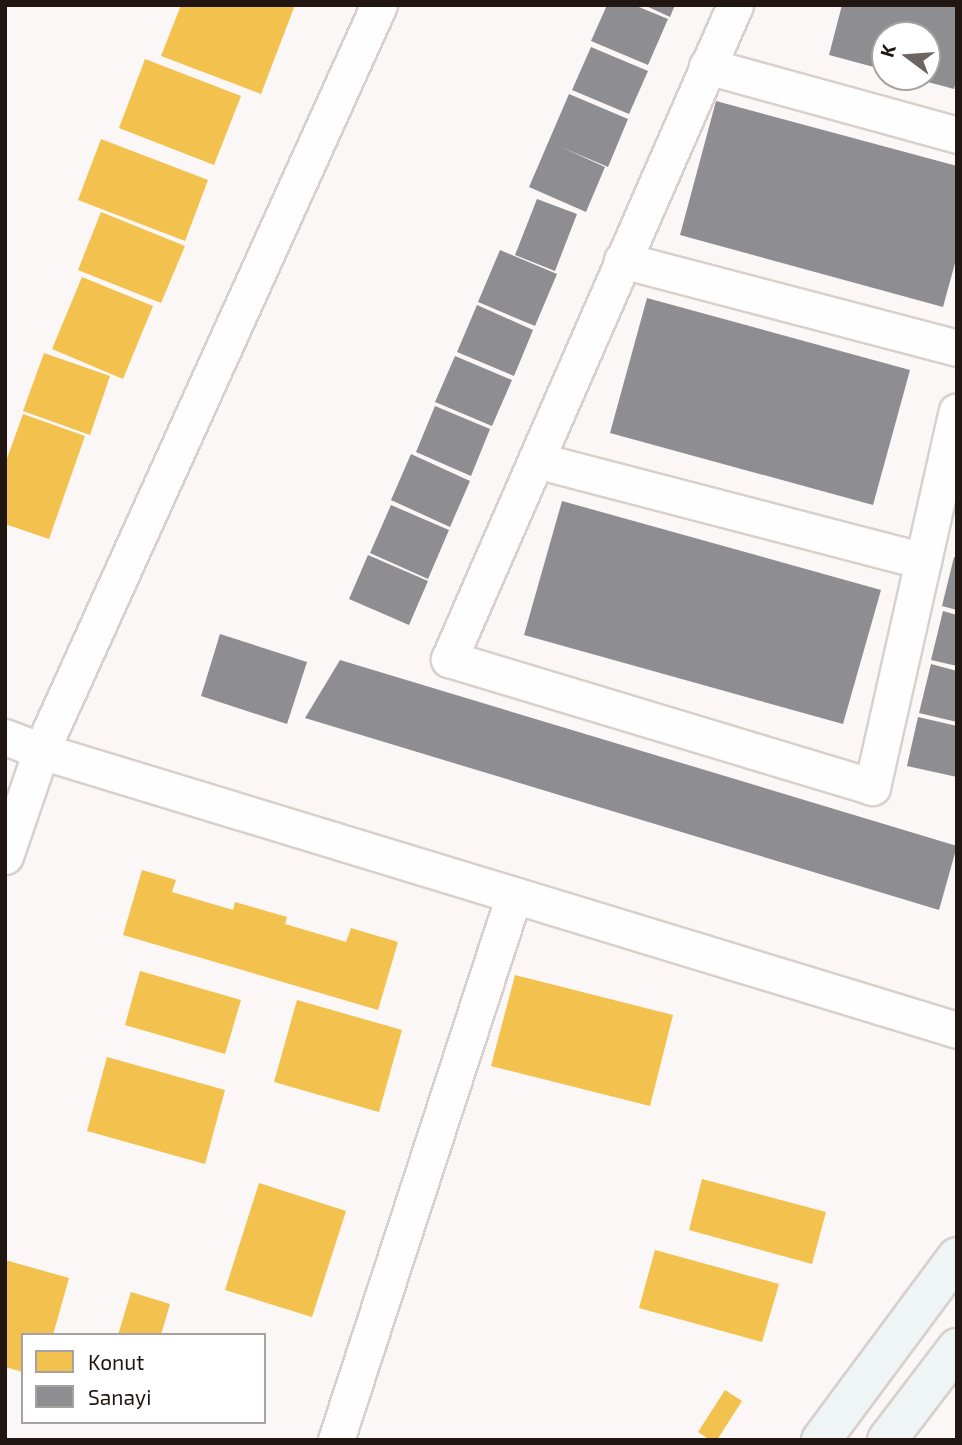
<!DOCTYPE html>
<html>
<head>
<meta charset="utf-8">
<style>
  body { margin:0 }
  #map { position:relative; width:962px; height:1445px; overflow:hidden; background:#fbf7f6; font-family:"Exo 2",sans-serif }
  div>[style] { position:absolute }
  .homes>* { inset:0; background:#f2c14e }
  .industry>* { inset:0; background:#8d8d92 }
  .roads { filter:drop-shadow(2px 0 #d8d0cd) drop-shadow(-2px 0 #d8d0cd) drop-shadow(0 2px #d8d0cd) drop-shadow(0 -2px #d8d0cd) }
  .minor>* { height:35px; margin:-17.5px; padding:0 17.5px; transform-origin:17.5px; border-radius:17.5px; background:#fefefe }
  .secondary>* { height:38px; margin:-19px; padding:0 19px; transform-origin:19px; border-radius:19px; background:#eff4f4 }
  span { translate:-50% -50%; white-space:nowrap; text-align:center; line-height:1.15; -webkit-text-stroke:7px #fff; paint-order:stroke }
  .frame { position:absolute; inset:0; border:7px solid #211612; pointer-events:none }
  .legend { position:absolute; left:21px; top:1333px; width:245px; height:91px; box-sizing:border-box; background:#fff; border:2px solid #a6a2a0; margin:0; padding:9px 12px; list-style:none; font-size:21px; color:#211612 }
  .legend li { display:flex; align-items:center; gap:14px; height:35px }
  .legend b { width:35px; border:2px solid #a6a2a0 }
  .north { position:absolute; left:871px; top:21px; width:70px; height:70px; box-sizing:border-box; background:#fff; border:2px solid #a6a2a0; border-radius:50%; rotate:286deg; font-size:19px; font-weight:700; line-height:28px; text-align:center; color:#211612 }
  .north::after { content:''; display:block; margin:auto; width:24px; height:32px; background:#6d6562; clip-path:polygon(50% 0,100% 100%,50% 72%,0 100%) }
</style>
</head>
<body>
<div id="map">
  <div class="homes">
    <div style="clip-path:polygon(181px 5px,295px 5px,261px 94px,161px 56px)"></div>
    <div style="clip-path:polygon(145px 59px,241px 96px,214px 165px,119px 128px)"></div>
    <div style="clip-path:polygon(101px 139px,208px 180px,185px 241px,78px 200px)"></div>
    <div style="clip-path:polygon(101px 212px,185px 246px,161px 303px,78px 270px)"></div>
    <div style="clip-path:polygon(82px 277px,153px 306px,123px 379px,52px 349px)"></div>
    <div style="clip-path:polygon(44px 353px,110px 376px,90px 435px,23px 411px)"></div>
    <div style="clip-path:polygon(23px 414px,85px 436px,49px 539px,5px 524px,5px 464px)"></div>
    <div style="clip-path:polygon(142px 870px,176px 880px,172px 892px,233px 910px,235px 902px,287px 917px,285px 924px,346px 942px,351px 928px,398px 942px,378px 1010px,123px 935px)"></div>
    <div style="clip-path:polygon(140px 971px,241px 1000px,225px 1054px,125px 1025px)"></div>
    <div style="clip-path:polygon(515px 975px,673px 1015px,650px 1106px,491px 1066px)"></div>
    <div style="clip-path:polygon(297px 1000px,402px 1030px,379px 1112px,274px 1082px)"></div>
    <div style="clip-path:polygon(107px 1057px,225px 1090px,205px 1164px,87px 1131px)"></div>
    <div style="clip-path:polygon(702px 1179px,826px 1212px,812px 1264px,689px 1230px)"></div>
    <div style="clip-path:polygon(259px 1183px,346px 1211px,312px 1317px,225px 1290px)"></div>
    <div style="clip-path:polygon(655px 1250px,779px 1284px,762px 1342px,639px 1308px)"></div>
    <div style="clip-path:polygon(5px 1260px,69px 1278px,53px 1335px,23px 1335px,23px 1372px,5px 1367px)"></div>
    <div style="clip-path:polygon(131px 1292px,170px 1304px,161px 1335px,118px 1335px)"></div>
    <div style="clip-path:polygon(725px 1390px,742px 1401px,717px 1440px,710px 1440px,698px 1432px)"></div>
  </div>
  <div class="industry">
    <div style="clip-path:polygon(607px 5px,634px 5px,668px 19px,648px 65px,591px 41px)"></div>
    <div style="clip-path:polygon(644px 5px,675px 5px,670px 17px)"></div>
    <div style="clip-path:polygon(842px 5px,957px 5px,957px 78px,954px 89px,913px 78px,927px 77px,927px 35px,885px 35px,885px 70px,829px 55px)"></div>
    <div style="clip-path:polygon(591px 47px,648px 71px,629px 114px,572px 90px)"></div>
    <div style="clip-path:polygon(569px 94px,628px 119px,608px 167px,561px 147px,605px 167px,586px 212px,529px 187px)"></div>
    <div style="clip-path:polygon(716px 101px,957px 166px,957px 256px,943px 307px,680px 235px)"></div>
    <div style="clip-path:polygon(537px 199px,577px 214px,555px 271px,515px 255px)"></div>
    <div style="clip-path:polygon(500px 250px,557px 274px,535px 326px,478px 302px)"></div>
    <div style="clip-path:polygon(647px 298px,910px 370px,873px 505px,610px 433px)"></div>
    <div style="clip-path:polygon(477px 305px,533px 330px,514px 376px,457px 352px)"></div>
    <div style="clip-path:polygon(455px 356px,512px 380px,492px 426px,435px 402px)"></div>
    <div style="clip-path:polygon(435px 406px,490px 429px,471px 476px,416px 452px)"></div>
    <div style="clip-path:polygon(411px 454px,470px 481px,450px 527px,391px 500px)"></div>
    <div style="clip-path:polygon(562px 501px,881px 590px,843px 724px,524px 635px)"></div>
    <div style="clip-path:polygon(391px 505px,449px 530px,428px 579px,370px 553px)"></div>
    <div style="clip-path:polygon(368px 555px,428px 581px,409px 625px,349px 599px)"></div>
    <div style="clip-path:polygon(954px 557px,957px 558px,957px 610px,942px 606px)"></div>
    <div style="clip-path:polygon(943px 611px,957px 615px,957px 666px,931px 660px)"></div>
    <div style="clip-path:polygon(220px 634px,307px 662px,287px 724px,201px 696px)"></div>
    <div style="clip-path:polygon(340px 660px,957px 846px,939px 910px,305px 718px)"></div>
    <div style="clip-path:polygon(931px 664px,957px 671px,957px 722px,919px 713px)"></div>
    <div style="clip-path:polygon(918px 717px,957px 726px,957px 777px,907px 766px)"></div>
  </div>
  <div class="roads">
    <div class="minor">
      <div style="left:735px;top:5px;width:714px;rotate:113.62deg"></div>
      <div style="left:449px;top:659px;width:442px;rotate:16.8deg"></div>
      <div style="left:872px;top:787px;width:385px;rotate:-77.3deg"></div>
      <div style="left:707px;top:66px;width:259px;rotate:15.4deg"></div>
      <div style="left:622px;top:260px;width:346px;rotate:14.7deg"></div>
      <div style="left:536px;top:460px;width:400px;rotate:14.6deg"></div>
      <div style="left:5px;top:737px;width:39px;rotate:21deg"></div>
      <div style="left:41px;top:751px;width:958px;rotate:16.94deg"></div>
      <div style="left:5px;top:856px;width:111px;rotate:-71.1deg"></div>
      <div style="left:41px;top:751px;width:819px;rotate:-65.63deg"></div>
      <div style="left:336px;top:1440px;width:573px;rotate:-71.91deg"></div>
    </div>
    <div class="secondary">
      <div style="left:821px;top:1440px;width:228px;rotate:-53.4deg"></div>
      <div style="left:887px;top:1440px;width:116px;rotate:-52.7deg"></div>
    </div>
  </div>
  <div class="frame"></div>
  <ul class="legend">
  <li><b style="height:19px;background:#f2c14e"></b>Konut</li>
  <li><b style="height:19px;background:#8d8d92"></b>Sanayi</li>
  </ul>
  <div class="north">K</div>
</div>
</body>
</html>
